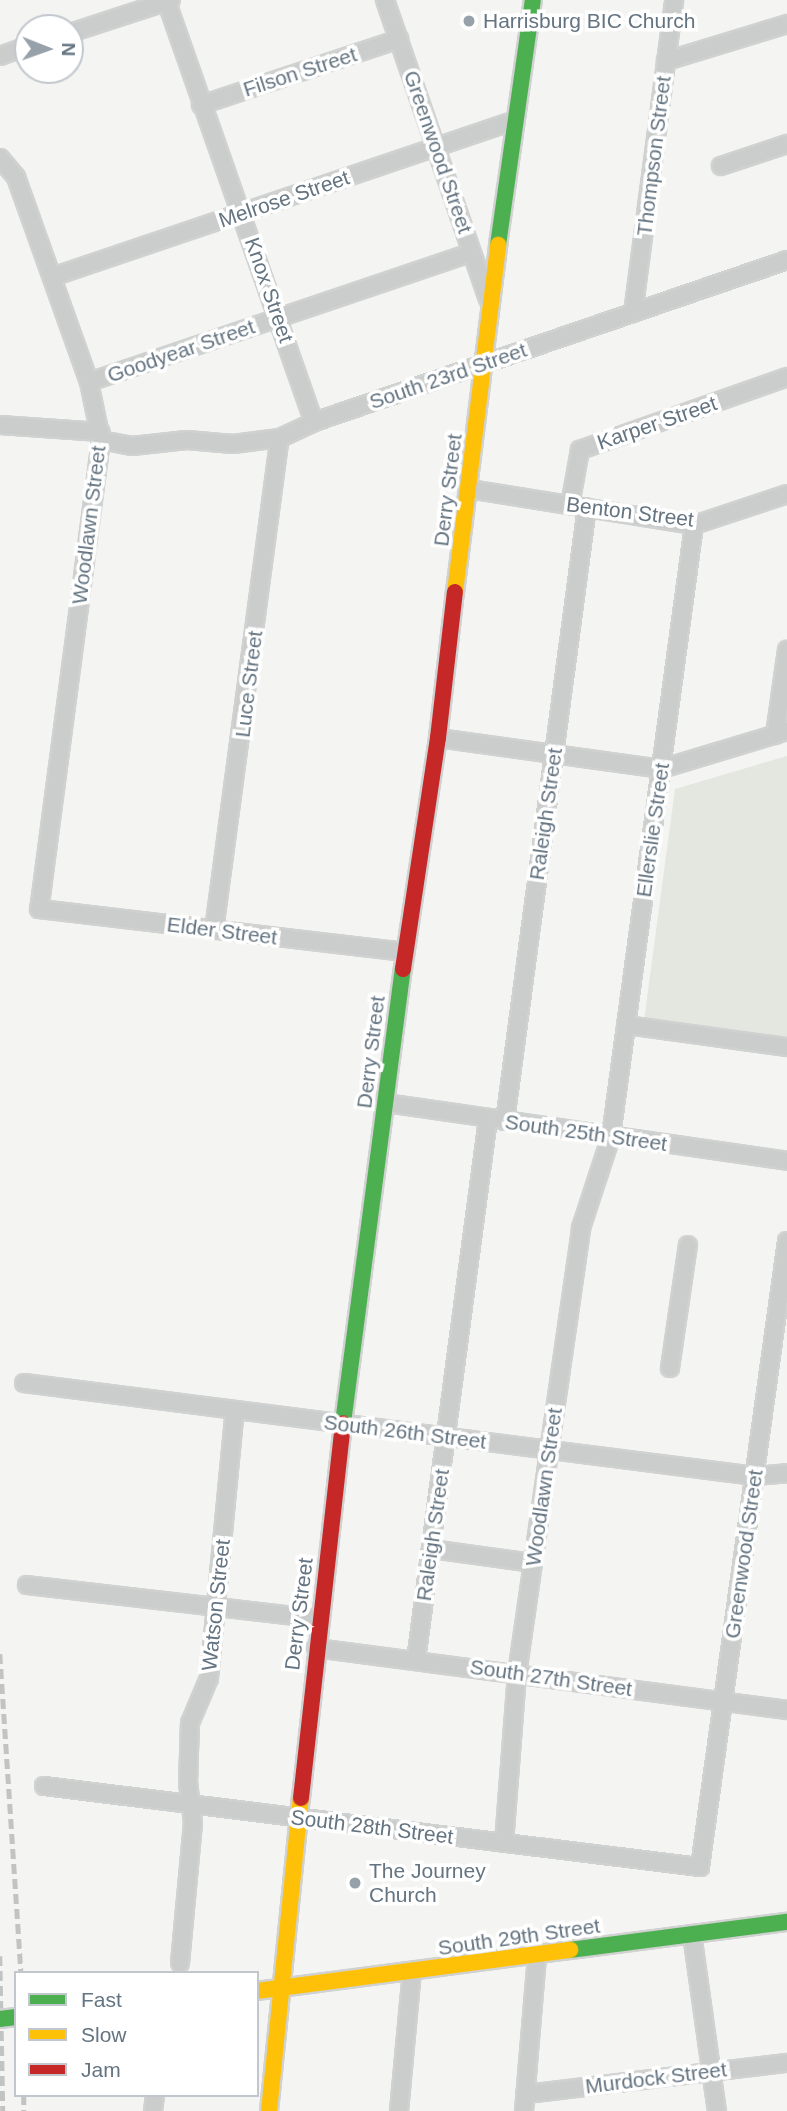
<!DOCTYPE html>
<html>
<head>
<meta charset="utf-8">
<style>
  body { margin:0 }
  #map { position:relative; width:787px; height:2111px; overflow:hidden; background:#f4f4f2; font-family:Helvetica,sans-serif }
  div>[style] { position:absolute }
  .green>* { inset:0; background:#e4e7e0 }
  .roads { filter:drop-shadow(2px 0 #d0d2d1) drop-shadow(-2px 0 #d0d2d1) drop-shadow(0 2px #d0d2d1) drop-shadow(0 -2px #d0d2d1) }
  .street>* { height:16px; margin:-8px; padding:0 8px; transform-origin:8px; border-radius:8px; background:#cbcdcd }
  .fast>* { height:16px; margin:-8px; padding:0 8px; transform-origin:8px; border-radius:8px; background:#4caf50 }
  .slow>* { height:16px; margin:-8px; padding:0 8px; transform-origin:8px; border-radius:8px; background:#ffc107 }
  .jam>* { height:16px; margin:-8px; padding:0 8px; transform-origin:8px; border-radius:8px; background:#c62828 }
  .rail>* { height:4.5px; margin-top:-2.25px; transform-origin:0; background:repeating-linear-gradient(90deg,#c2c3c3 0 10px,transparent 0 15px) }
  .bridges { filter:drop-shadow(2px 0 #d0d2d1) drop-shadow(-2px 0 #d0d2d1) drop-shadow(0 2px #d0d2d1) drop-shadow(0 -2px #d0d2d1) }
  .fast-bridge>* { height:16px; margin:-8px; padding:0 8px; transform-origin:8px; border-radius:8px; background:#4caf50 }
  .dots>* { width:19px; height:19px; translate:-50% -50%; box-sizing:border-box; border:4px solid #fff; border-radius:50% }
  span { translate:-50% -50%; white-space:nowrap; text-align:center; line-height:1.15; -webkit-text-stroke:7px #fff; paint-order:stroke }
  .poi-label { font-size:21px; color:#647481 }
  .left { translate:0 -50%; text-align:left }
  .street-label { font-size:21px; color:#647481 }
  .legend { position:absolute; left:14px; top:1971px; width:245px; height:126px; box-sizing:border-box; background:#fff; border:2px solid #c1c7cd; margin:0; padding:9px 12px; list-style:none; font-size:21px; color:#647481 }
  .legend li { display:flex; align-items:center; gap:14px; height:35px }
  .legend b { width:35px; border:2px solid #c1c7cd }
  .north { position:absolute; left:14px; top:14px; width:70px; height:70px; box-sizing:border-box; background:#fff; border:2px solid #c1c7cd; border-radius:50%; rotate:91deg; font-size:19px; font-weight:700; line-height:28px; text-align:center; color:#647481 }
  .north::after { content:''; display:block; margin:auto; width:24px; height:32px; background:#96a1a9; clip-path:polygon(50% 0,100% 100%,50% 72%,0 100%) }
</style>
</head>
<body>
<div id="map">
  <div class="green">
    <div style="clip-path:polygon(787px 756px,787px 1041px,644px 1021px,675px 789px)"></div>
  </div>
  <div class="roads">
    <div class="street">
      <div style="left:166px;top:0;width:447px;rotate:70.7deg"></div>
      <div style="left:385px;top:0;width:316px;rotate:71deg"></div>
      <div style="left:70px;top:33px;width:106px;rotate:-18.1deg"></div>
      <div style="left:0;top:56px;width:30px;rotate:-20deg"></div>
      <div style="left:666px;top:61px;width:127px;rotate:-17deg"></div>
      <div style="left:201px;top:105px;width:209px;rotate:-18.4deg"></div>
      <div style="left:0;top:158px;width:25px;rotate:50deg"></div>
      <div style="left:16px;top:177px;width:218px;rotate:70.4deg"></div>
      <div style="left:89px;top:382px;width:59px;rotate:78.3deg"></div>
      <div style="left:101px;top:440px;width:473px;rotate:97.5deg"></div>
      <div style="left:39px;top:909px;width:369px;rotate:6.7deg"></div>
      <div style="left:721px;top:166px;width:70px;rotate:-18.4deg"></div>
      <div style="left:52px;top:277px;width:489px;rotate:-18.7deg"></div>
      <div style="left:633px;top:313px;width:316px;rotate:-82.5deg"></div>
      <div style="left:89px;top:382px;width:404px;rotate:-18.7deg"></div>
      <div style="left:0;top:425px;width:101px;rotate:4deg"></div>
      <div style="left:101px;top:440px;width:32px;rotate:11deg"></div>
      <div style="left:132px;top:446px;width:55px;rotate:-6.2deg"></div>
      <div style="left:187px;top:440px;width:46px;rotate:5deg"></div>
      <div style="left:233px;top:444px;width:47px;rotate:-7.3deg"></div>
      <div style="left:280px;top:438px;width:38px;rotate:-25deg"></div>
      <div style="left:314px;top:422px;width:500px;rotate:-18.9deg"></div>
      <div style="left:469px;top:489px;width:228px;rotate:9.1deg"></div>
      <div style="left:694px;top:525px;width:98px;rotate:-18.4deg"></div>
      <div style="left:570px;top:505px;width:56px;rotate:-79.7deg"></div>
      <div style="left:580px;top:450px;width:219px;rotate:-19.4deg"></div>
      <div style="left:775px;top:735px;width:86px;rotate:-82deg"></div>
      <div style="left:438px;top:738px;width:225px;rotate:7.9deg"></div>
      <div style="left:661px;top:769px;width:132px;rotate:-16.8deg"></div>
      <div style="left:214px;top:930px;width:496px;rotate:-82.4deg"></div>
      <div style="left:626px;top:1025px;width:162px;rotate:7.8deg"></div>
      <div style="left:386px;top:1103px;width:405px;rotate:8.2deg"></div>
      <div style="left:505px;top:1121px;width:619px;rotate:-82.39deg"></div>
      <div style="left:670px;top:1368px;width:124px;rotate:-81.7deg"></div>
      <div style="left:24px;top:1383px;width:737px;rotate:7.25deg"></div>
      <div style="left:755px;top:1476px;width:32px;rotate:-5deg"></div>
      <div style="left:431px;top:1549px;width:103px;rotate:7.8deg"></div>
      <div style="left:27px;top:1585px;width:295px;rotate:6.6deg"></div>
      <div style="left:316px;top:1648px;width:475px;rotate:7.5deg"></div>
      <div style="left:416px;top:1660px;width:546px;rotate:-82.42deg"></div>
      <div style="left:44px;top:1786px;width:661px;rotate:7.04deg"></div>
      <div style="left:700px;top:1867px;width:632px;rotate:-82.09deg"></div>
      <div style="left:504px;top:1843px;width:169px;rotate:-85.6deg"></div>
      <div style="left:517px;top:1674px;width:451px;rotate:-81.8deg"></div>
      <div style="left:581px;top:1228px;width:97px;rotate:-71.9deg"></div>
      <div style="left:611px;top:1136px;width:617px;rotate:-82.26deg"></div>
      <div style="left:692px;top:1934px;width:179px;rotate:82deg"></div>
      <div style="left:180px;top:1963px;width:141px;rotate:-84.7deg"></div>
      <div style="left:193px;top:1823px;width:38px;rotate:-97deg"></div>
      <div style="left:188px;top:1785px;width:62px;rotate:-88.2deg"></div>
      <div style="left:190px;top:1723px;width:49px;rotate:-67.1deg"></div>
      <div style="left:209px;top:1678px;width:269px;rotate:-84.5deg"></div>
      <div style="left:526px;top:2094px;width:263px;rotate:-6.8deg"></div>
      <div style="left:153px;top:2111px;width:16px;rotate:-83deg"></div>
      <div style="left:399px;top:2111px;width:140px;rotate:-84.7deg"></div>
      <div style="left:524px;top:2111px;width:156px;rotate:-85.2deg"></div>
    </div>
    <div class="fast">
      <div style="left:498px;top:245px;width:247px;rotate:-81.9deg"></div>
      <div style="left:343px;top:1423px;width:458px;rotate:-82.5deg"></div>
      <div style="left:570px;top:1950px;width:219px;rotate:-7.4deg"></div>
    </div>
    <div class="slow">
      <div style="left:455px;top:592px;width:350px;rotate:-82.9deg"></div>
      <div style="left:257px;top:1991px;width:316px;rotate:-7.5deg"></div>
      <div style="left:269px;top:2111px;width:315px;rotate:-84.2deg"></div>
    </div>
    <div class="jam">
      <div style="left:403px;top:969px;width:234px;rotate:-81.4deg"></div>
      <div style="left:438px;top:738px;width:147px;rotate:-83.4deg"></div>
      <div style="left:301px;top:1798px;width:377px;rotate:-83.6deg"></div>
    </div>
  </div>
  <div class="rail">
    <div style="left:0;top:1654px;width:320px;rotate:86.2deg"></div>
    <div style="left:0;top:1956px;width:155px;rotate:88.9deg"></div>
    <div style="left:24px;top:2095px;width:16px;rotate:90deg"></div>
  </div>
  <div class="bridges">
    <div class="fast-bridge">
      <div style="left:0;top:2019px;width:16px;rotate:-7deg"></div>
    </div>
  </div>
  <div class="dots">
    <div style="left:469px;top:21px;background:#96a1a9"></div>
    <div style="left:355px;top:1883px;background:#96a1a9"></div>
  </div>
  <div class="poi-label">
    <span class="left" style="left:483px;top:21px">Harrisburg BIC Church</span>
    <span class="left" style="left:369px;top:1883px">The Journey<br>Church</span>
  </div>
  <div class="street-label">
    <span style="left:300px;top:72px;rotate:-18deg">Filson Street</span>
    <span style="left:438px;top:152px;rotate:71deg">Greenwood Street</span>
    <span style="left:654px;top:156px;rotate:-83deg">Thompson Street</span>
    <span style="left:284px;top:199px;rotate:-19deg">Melrose Street</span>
    <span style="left:269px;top:290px;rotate:71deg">Knox Street</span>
    <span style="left:181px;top:351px;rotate:-19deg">Goodyear Street</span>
    <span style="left:448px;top:376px;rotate:-19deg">South 23rd Street</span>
    <span style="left:657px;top:423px;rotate:-19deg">Karper Street</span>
    <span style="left:448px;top:490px;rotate:-83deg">Derry Street</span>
    <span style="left:630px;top:512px;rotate:7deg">Benton Street</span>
    <span style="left:89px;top:525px;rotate:-83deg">Woodlawn Street</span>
    <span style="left:249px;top:684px;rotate:-83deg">Luce Street</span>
    <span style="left:546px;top:814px;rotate:-82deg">Raleigh Street</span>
    <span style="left:653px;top:830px;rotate:-82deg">Ellerslie Street</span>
    <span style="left:222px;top:931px;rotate:7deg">Elder Street</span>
    <span style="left:371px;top:1052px;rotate:-83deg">Derry Street</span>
    <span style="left:586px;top:1133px;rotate:8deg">South 25th Street</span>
    <span style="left:405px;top:1432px;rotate:7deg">South 26th Street</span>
    <span style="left:544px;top:1487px;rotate:-82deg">Woodlawn Street</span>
    <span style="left:433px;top:1535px;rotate:-82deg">Raleigh Street</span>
    <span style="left:744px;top:1554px;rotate:-82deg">Greenwood Street</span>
    <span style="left:216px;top:1605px;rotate:-84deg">Watson Street</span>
    <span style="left:299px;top:1614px;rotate:-83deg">Derry Street</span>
    <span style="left:551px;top:1678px;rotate:8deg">South 27th Street</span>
    <span style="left:372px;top:1827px;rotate:7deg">South 28th Street</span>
    <span style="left:519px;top:1937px;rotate:-8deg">South 29th Street</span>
    <span style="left:656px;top:2078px;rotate:-7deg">Murdock Street</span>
  </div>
  <ul class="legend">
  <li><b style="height:9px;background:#4caf50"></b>Fast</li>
  <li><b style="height:9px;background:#ffc107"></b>Slow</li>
  <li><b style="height:9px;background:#c62828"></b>Jam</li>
  </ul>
  <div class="north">N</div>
</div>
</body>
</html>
